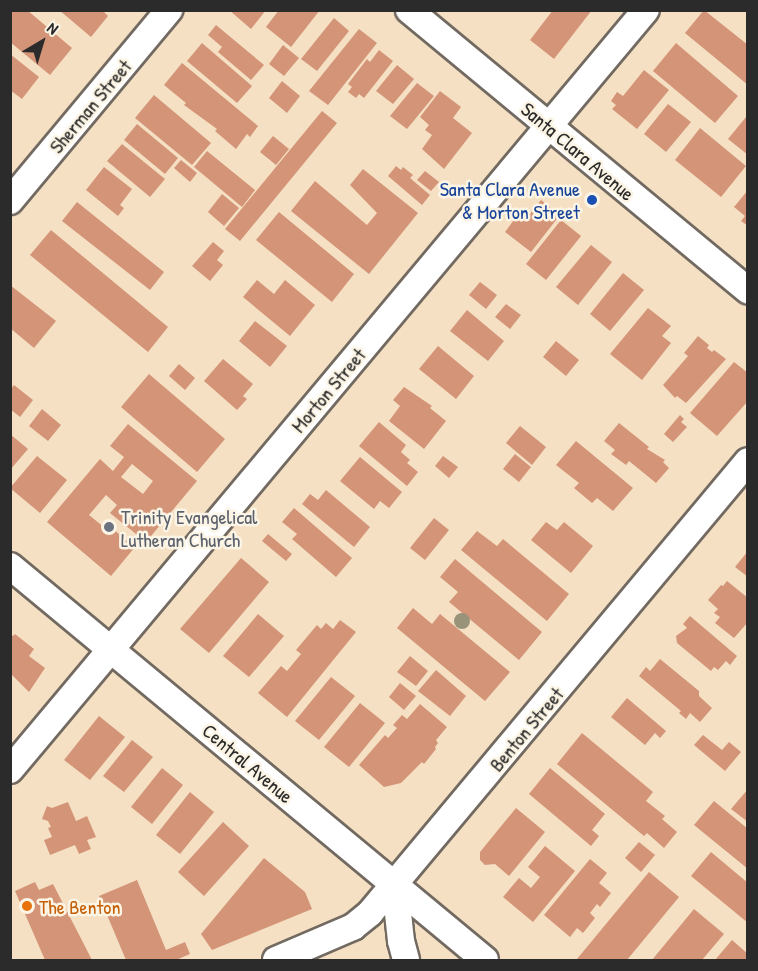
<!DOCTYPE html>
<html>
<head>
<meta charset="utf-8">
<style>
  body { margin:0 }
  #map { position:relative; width:758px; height:971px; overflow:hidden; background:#f5e0c4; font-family:"Patrick Hand",sans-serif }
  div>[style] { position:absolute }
  .building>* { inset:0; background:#d49477 }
  .roads { filter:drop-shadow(2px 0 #726a61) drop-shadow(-2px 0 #726a61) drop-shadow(0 2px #726a61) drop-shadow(0 -2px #726a61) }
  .minor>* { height:26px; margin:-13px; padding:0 13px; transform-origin:13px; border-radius:13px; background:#fff }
  .trees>* { width:16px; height:16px; margin:-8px; border-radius:50%; background:#99937a }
  .dots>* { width:16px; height:16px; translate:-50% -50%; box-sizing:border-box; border:3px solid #fcf5e5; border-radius:50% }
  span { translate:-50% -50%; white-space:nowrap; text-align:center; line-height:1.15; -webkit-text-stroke:5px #fcf5e5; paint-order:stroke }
  .street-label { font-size:20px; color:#2b2b2b }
  .transit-label { font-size:20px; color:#164399 }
  .right { translate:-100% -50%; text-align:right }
  .worship-label { font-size:20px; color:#5b616d }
  .left { translate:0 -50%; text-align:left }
  .food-label { font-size:20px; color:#c56008 }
  .frame { position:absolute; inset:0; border:12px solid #2b2b2b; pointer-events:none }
  .north { position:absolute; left:12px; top:12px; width:60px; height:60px; -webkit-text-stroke:4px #fcf5e5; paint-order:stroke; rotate:38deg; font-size:16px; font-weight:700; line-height:24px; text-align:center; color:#2b2b2b }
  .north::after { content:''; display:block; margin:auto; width:21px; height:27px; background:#2b2b2b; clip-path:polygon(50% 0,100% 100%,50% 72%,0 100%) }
</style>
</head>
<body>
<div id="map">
  <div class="building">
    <div style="clip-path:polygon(10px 10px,27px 10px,72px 48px,50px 75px,10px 42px)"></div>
    <div style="clip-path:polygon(59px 10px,102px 10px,108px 16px,91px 37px)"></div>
    <div style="clip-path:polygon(229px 10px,266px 10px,251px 29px)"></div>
    <div style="clip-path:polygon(279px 10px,320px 10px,291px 47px,266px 27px)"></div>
    <div style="clip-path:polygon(553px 10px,592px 10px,554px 59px,530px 40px)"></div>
    <div style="clip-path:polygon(704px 10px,748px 45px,748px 85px,685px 33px)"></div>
    <div style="clip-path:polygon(334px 18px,349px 31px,317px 71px,301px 59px)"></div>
    <div style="clip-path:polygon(216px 25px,264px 65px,251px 80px,218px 52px,222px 47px,208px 35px)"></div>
    <div style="clip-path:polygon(359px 29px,377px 43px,328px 105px,309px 91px)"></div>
    <div style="clip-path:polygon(202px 43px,252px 86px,237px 103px,187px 61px)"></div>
    <div style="clip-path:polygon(676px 43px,738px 96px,715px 123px,653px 71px)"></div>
    <div style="clip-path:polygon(283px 45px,299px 58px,284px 76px,269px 64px)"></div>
    <div style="clip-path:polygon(379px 50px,393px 61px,364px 98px,359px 94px,356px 98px,348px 92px,352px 87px,348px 84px,367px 59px,370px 62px)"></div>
    <div style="clip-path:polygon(10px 54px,39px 77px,22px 99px,10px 90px)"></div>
    <div style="clip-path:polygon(182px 63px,258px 126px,250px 137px,247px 134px,236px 149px,215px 131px,217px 129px,184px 105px,186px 103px,164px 85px)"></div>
    <div style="clip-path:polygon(397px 65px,414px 79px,393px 104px,376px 91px)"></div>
    <div style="clip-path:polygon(644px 70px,669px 90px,637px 129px,612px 109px,616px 105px,611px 101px,617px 92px,623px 96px)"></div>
    <div style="clip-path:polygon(282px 81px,300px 96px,287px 113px,269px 98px)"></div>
    <div style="clip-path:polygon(417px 83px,434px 96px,407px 129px,390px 116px)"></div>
    <div style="clip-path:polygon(440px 91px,461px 107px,453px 118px,472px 133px,444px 169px,422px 149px,432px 135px,425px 130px,429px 125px,420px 117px)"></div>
    <div style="clip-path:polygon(154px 95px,211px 143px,192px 165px,135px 118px)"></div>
    <div style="clip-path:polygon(668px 104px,691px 122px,666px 152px,644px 134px)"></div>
    <div style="clip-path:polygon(322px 111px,337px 123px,240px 241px,225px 229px)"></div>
    <div style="clip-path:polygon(746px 117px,748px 119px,748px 155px,728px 139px)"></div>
    <div style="clip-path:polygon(137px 124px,178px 158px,165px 174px,124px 140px)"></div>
    <div style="clip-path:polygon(700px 128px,746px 166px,721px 197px,675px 160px)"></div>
    <div style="clip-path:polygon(273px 136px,289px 149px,276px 165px,260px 152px)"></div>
    <div style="clip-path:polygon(122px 144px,165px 179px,150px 197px,107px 161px)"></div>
    <div style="clip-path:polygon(207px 151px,255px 190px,242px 207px,194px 167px)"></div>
    <div style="clip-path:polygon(181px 160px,197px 173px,190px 182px,174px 168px)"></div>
    <div style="clip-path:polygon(396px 166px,401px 170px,403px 167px,413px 175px,410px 178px,430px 195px,422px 205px,388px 176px)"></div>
    <div style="clip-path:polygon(104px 167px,132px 189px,120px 205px,124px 208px,118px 216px,86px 190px)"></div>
    <div style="clip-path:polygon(363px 169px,418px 213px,369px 274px,291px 211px,315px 181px,367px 225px,377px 213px,350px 185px)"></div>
    <div style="clip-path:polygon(425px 171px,439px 182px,431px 191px,417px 180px)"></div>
    <div style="clip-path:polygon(748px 190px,748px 226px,741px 221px,745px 216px,734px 207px)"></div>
    <div style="clip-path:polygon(222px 194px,239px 208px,224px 226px,208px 212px)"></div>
    <div style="clip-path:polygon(541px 200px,560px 215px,531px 252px,505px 232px,519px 213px,526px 219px)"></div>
    <div style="clip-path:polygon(77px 202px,164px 272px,150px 290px,62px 221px)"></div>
    <div style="clip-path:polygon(279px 212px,354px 274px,332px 302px,256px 240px)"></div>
    <div style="clip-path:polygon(561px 220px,581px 236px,546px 280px,526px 264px)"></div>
    <div style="clip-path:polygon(51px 230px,168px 327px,148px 352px,30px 255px)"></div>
    <div style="clip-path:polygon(213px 242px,224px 251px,217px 260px,223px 265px,210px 281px,192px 266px)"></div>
    <div style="clip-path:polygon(591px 245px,612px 262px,578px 305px,556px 287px)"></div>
    <div style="clip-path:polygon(623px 273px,644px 290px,610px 331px,590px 314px)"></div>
    <div style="clip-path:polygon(257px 280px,274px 294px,285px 280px,315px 305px,290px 336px,243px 297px)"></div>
    <div style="clip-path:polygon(480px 282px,497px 295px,486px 309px,469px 295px)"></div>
    <div style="clip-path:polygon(10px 285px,56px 321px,34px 348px,10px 328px)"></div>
    <div style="clip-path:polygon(506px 304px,521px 315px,510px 329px,495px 317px)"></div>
    <div style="clip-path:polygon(648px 308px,671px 326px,662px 336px,671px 343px,642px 380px,610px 354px)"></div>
    <div style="clip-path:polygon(467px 310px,504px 341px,488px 361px,450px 331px)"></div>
    <div style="clip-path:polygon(255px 321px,287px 346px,270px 367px,239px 341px)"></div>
    <div style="clip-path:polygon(698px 336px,709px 345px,707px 348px,712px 352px,714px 350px,726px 359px,686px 403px,677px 396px,675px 398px,663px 385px,688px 356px,684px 353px)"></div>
    <div style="clip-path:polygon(556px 341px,579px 360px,566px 376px,543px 357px)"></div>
    <div style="clip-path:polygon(438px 346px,474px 376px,456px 399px,419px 369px)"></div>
    <div style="clip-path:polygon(223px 359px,253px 384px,243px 396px,247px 399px,237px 410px,204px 381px)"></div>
    <div style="clip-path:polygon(734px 362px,748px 373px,748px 401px,717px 436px,690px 413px)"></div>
    <div style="clip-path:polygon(179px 364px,195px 378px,185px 390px,169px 376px)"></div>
    <div style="clip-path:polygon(149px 374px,225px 439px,197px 472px,121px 407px)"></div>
    <div style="clip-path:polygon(14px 385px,33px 400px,20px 417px,10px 409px,10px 390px)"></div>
    <div style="clip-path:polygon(404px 387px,432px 406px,430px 408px,446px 421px,424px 449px,389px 421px,400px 406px,393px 400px)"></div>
    <div style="clip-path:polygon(42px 409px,61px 425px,48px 441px,29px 426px)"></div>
    <div style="clip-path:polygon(680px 415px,684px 419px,681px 422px,687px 427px,673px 442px,664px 434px)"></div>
    <div style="clip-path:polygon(379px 422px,406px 445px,401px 452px,410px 460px,407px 463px,418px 472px,407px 486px,359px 446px)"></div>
    <div style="clip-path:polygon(619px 423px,649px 447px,647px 449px,665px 460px,663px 462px,669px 468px,656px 483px,629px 461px,626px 465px,611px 454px,615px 450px,604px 441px)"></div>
    <div style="clip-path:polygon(evenodd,128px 424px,197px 481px,146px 542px,110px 513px,117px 505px,106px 495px,89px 515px,110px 532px,113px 529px,135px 547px,111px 576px,47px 522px,100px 459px,113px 471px,124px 457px,110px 446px,128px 424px,132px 464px,153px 481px,143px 494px,121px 477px,132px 464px)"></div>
    <div style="clip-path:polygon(520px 426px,546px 447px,532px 465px,506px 443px)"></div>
    <div style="clip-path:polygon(10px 434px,28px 449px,10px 470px)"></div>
    <div style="clip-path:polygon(576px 441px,633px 488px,613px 511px,597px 498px,592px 503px,574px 488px,579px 483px,556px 465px)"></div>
    <div style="clip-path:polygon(515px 454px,531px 467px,519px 482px,503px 469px)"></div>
    <div style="clip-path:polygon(37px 456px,67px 480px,40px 513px,10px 488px)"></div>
    <div style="clip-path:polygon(443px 456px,458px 467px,449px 478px,435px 466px)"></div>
    <div style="clip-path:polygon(360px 457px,402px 492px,389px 508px,380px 501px,374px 509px,340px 481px)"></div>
    <div style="clip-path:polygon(326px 490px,370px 527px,354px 547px,302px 504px,310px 494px,318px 500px)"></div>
    <div style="clip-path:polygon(294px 508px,352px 558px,336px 577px,292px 539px,297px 534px,282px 522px)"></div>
    <div style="clip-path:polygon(434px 518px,449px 530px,425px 560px,410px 548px)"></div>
    <div style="clip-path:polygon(546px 522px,557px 530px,564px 522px,593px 546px,571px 573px,531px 540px)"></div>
    <div style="clip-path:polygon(477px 531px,497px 546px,503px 539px,569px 594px,547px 621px,461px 550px)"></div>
    <div style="clip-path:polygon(268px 534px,292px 554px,286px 561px,262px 541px)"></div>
    <div style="clip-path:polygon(748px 551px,748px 577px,735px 567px)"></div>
    <div style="clip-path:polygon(241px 558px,269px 582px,209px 653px,180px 629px)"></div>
    <div style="clip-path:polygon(455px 559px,542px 632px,519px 660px,449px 602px,458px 592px,440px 577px)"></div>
    <div style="clip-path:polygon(727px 581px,748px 598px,748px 622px,734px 638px,715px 623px,720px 617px,714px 613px,718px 609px,708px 600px,721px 585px,723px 586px)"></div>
    <div style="clip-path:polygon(413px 608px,432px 624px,440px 614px,510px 672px,485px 701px,397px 628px)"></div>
    <div style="clip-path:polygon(258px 614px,284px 636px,249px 677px,223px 656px)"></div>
    <div style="clip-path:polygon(690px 616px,737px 656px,730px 665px,726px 661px,718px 670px,714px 667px,711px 671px,677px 643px,676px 636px,687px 628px,683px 624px)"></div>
    <div style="clip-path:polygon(340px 620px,356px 632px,287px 717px,258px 693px,281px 666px,287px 671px,301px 654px,296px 650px,317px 625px,321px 629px,326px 623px,333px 629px)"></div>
    <div style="clip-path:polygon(10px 634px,13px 636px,15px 634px,34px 649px,29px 656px,45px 668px,29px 692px,10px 673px)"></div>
    <div style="clip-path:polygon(410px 656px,428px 671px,416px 686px,397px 672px)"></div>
    <div style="clip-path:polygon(660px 659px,699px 691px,699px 696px,712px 708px,700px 722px,690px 713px,686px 719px,679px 713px,681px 711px,639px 676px,646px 667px,650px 671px)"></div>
    <div style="clip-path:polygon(436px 670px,466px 696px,450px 716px,418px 691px)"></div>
    <div style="clip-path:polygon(331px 677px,355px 696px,319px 740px,295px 721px)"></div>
    <div style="clip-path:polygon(400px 683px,416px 696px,404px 710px,389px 697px)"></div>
    <div style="clip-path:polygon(627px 698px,666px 731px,660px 738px,655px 733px,645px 745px,611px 717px)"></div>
    <div style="clip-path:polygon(360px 703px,385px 723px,349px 767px,324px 747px)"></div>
    <div style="clip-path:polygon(420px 704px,447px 727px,436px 740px,438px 743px,435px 747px,436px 749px,424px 764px,422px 762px,401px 783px,384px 787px,359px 765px,385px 735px,388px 738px,397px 728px,393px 725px,402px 715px,407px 719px)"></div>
    <div style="clip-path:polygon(99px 716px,125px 737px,90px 780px,64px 760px)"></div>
    <div style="clip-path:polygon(582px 733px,653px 792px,646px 801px,665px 816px,662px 819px,677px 832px,664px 848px,647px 833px,644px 836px,557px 764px)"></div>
    <div style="clip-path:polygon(703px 735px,722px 750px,729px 742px,741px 752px,725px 771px,694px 745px)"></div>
    <div style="clip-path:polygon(132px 740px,153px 757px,124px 792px,103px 776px)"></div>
    <div style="clip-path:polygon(162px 768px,183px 785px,152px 824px,131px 807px)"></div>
    <div style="clip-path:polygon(550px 768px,605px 814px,592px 830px,599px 836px,591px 846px,529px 794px)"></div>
    <div style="clip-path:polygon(748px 789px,748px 822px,731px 809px)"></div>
    <div style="clip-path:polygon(190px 792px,214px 812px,180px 854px,156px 835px)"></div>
    <div style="clip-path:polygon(714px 801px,748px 829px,748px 869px,694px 825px)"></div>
    <div style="clip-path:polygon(68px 802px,76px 821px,87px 816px,96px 837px,87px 840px,91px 849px,79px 854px,75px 845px,50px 855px,44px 840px,52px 837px,48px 828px,51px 827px,48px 821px,42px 819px,47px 806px,52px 808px)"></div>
    <div style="clip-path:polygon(516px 808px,545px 832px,509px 876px,495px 864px,485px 865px,480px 860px,480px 852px)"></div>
    <div style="clip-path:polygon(223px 822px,249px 846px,204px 896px,178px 872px)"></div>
    <div style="clip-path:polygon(639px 842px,655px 855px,641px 872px,625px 858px)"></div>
    <div style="clip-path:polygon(545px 846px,575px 871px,533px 922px,503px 897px,519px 878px,531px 888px,540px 877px,528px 867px)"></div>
    <div style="clip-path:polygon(711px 852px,748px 883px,748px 923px,691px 876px)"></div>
    <div style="clip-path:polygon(264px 858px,305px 892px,312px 909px,212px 950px,201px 934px)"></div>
    <div style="clip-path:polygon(590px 859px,607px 873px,599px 883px,611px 893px,600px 907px,597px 904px,590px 913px,595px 918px,583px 933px,577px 928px,570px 937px,544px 915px)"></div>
    <div style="clip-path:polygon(649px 872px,679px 897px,627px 960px,578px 960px,577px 959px)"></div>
    <div style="clip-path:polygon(137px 880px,166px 950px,185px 942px,190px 954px,176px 960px,126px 960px,99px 896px)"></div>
    <div style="clip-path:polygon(35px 882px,39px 890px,53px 884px,92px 960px,45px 960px,15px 891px)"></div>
    <div style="clip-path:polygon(694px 909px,724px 934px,702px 960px,652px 960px)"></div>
    <div style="clip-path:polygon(732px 940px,748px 954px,748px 960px,715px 960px)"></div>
  </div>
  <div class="roads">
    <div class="minor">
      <div style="left:409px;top:10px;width:440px;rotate:39.6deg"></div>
      <div style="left:10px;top:201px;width:249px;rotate:-50.2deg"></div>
      <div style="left:10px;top:566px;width:617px;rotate:39.67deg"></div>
      <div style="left:10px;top:770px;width:991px;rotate:-50.08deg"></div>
      <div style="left:395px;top:885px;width:56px;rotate:83.9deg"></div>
      <div style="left:401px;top:941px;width:20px;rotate:75deg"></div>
      <div style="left:276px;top:960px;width:84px;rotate:-23.2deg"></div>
      <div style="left:353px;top:927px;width:22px;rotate:-39deg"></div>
      <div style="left:370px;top:913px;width:589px;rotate:-50.09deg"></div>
    </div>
  </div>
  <div class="trees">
    <div style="left:462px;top:621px"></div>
  </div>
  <div class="dots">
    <div style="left:592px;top:200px;background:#1a4fb4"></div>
    <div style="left:109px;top:527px;background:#6b7280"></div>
    <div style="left:27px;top:906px;background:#e8710a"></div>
  </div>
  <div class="street-label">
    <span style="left:90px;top:106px;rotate:-50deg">Sherman Street</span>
    <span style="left:578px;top:151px;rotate:40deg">Santa Clara Avenue</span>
    <span style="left:328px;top:390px;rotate:-50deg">Morton Street</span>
    <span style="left:526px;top:729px;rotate:-50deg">Benton Street</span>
    <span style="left:248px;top:763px;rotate:40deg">Central Avenue</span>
  </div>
  <div class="transit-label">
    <span class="right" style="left:580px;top:200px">Santa Clara Avenue<br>&amp; Morton Street</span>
  </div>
  <div class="worship-label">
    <span class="left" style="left:121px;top:528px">Trinity Evangelical<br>Lutheran Church</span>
  </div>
  <div class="food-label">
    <span class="left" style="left:39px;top:906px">The Benton</span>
  </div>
  <div class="frame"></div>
  <div class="north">N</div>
</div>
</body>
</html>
